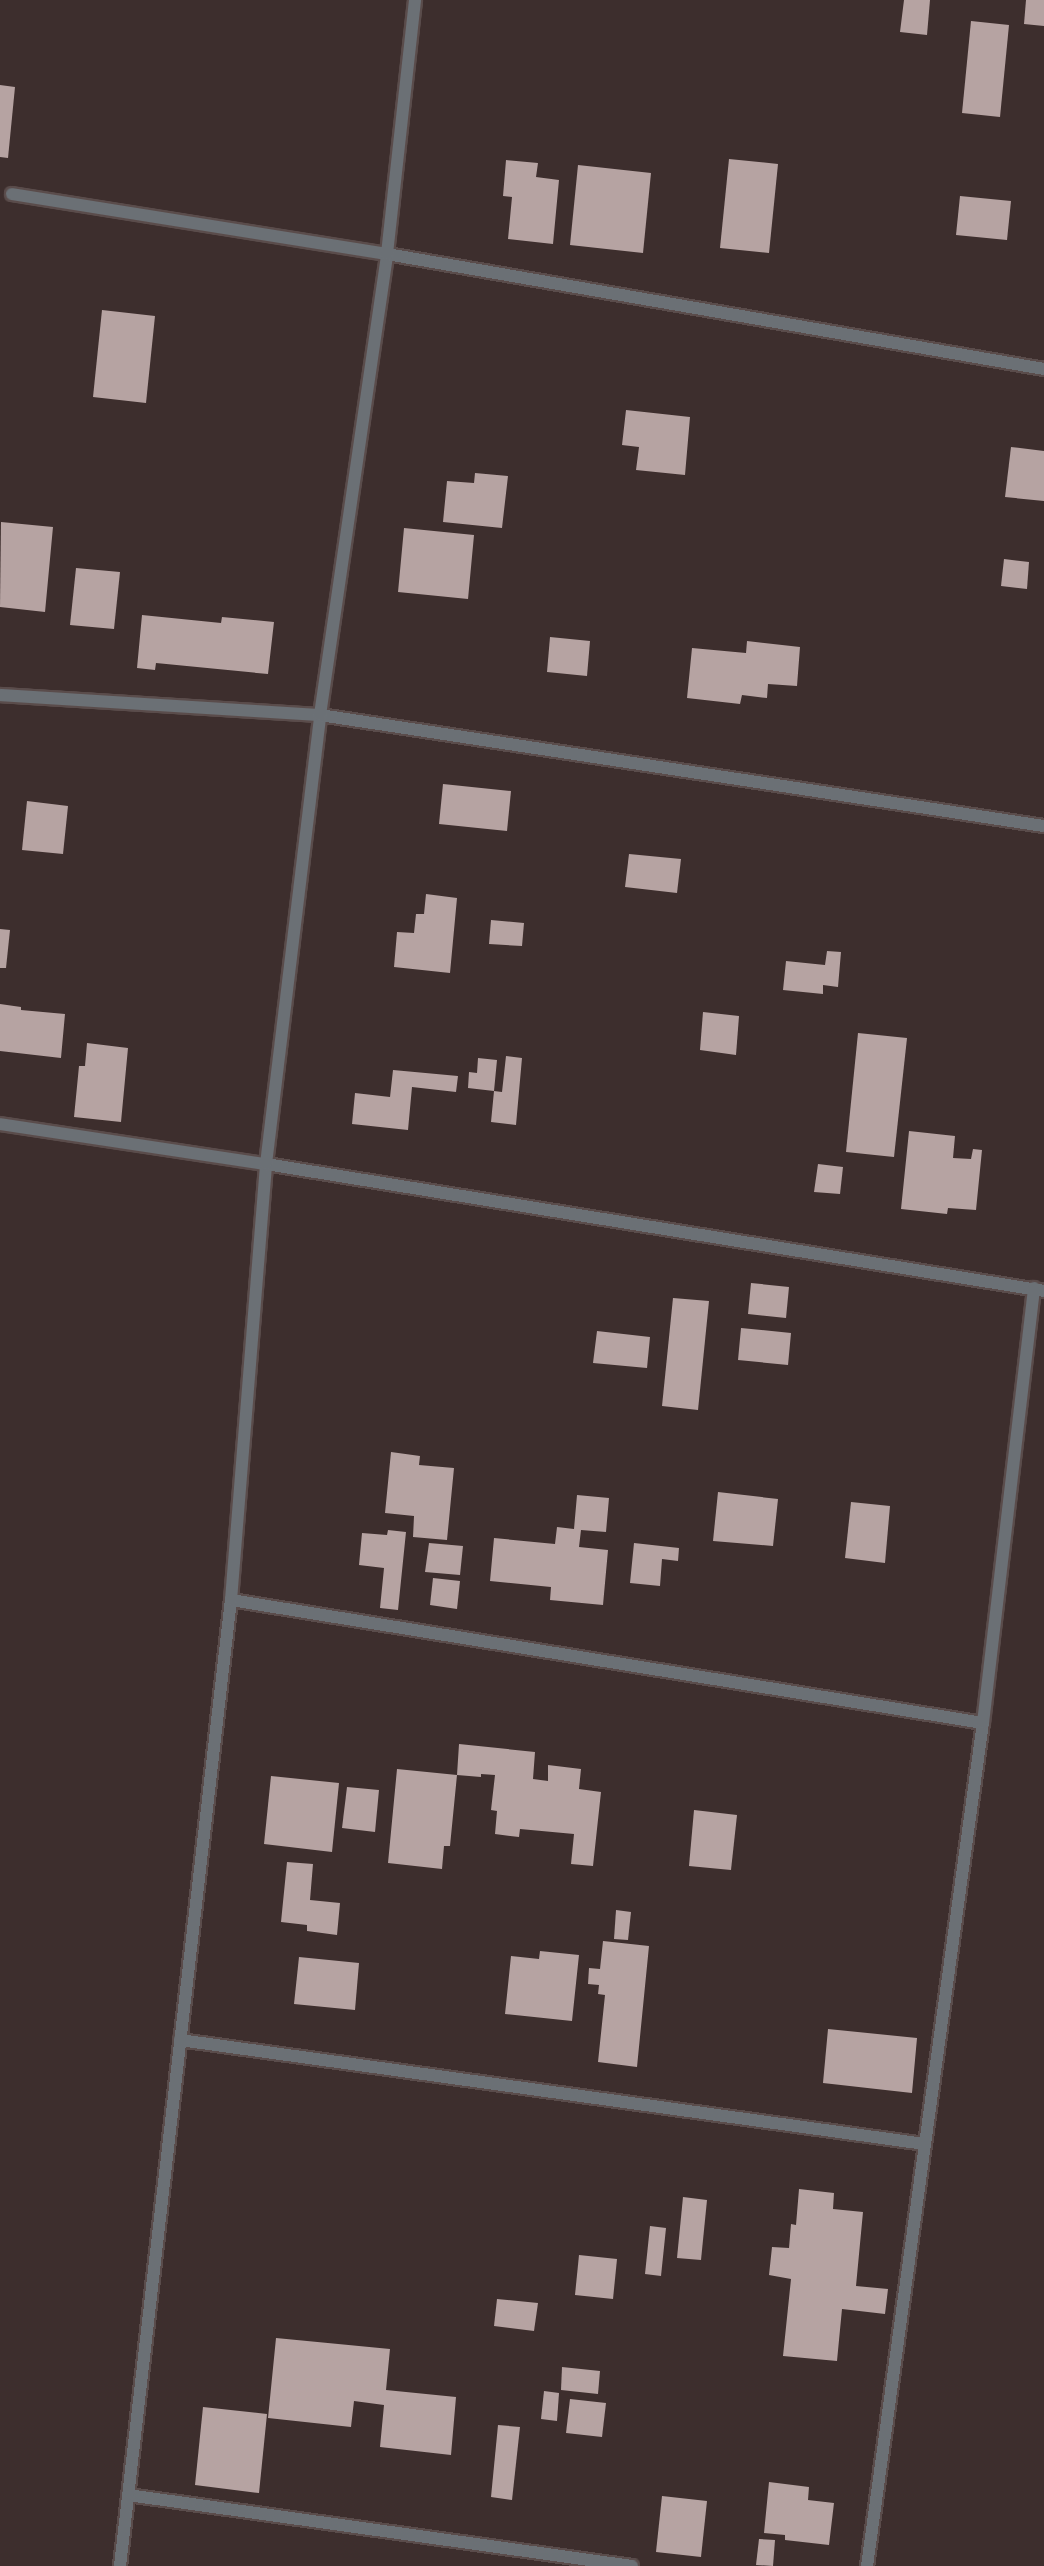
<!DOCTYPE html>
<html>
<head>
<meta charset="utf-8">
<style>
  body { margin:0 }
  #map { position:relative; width:1044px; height:2566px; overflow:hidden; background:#3d2e2d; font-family:"Titillium Web",sans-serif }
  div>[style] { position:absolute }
  .building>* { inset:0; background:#b6a3a2 }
  .roads { filter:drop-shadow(2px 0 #5a4c4b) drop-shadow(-2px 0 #5a4c4b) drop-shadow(0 2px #5a4c4b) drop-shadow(0 -2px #5a4c4b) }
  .minor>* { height:12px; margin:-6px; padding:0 6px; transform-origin:6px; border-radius:6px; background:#6b7075 }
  span { translate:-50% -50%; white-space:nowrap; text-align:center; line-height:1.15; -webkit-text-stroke:6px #322423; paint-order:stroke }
</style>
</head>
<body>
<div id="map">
  <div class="building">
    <div style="clip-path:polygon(904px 0,930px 0,927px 35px,900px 32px)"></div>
    <div style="clip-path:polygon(1026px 0,1044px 0,1044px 26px,1024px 24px)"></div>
    <div style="clip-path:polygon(971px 21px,1009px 25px,1000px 117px,962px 113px)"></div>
    <div style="clip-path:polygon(0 85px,15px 87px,8px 158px,0 157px)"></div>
    <div style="clip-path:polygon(729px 159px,778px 164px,769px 253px,720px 248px)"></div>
    <div style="clip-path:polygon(506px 160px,538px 163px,536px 177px,559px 180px,553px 244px,508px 239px,512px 197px,503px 196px)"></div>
    <div style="clip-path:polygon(578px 165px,651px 173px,643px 253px,570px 245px)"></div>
    <div style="clip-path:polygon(960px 196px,1011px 201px,1007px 240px,956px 235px)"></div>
    <div style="clip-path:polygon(102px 310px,155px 316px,146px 403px,93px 397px)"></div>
    <div style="clip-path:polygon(626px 410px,690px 417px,685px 475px,636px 470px,639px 447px,622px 445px)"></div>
    <div style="clip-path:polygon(1011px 447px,1044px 451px,1044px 501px,1005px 497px)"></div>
    <div style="clip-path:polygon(475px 473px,508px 476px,502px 528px,443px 522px,447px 481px,474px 483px)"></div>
    <div style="clip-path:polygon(1px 522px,53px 527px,45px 612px,0 607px)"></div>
    <div style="clip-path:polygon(404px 528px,474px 535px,468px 599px,398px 592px)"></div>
    <div style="clip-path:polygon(1004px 559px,1029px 562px,1027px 589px,1001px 586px)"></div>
    <div style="clip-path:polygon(76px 568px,120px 572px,114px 629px,70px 625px)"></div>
    <div style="clip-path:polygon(142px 615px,221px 623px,222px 617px,274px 622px,268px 674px,156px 663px,155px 670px,137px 668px)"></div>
    <div style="clip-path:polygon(550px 637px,590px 641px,587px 676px,547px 672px)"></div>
    <div style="clip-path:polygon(747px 641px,800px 647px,797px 686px,768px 684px,767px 698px,742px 695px,740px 704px,687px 698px,692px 648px,746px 653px)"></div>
    <div style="clip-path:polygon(443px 784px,511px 791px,507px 831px,439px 824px)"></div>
    <div style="clip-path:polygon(27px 801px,68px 806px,63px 854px,22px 850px)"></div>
    <div style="clip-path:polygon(629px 854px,681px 859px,677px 893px,625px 887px)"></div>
    <div style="clip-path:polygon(426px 894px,457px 898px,450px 973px,394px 967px,397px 932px,414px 933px,416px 914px,424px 914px)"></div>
    <div style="clip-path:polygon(491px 920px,524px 923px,522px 946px,489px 944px)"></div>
    <div style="clip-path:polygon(0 929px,10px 930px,6px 968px,0 968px)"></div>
    <div style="clip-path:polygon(827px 951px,841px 952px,838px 987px,823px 985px,823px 994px,783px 990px,786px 961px,825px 965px)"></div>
    <div style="clip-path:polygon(0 1004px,21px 1007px,21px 1010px,65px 1014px,61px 1058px,0 1051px)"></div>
    <div style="clip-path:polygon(703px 1012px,739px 1016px,736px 1055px,700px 1050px)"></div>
    <div style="clip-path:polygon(858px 1033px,907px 1038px,894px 1157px,846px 1152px)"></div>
    <div style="clip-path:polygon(87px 1043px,128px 1048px,121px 1122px,74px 1117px,79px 1066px,85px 1066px)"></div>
    <div style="clip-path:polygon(506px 1056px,522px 1058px,516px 1125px,491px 1122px,494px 1091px,502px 1092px)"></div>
    <div style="clip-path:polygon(478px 1058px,497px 1060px,494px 1091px,468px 1088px,469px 1072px,477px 1073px)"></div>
    <div style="clip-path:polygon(393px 1070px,458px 1076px,456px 1092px,412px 1087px,408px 1130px,352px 1124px,355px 1093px,390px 1097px)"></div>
    <div style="clip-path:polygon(909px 1131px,955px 1136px,953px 1158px,971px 1159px,973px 1149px,982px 1150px,976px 1210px,948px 1208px,947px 1214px,901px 1209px)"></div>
    <div style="clip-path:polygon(818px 1164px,843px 1167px,840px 1194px,814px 1192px)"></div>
    <div style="clip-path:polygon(751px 1283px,789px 1287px,786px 1318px,748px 1314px)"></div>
    <div style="clip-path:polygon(673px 1298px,709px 1301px,698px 1410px,662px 1406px)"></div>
    <div style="clip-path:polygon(741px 1328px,791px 1333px,788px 1365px,738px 1360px)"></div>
    <div style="clip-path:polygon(597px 1331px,650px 1337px,647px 1368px,593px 1363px)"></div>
    <div style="clip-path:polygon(391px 1452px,420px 1456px,419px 1465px,454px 1468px,447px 1540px,413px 1537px,414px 1516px,385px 1513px)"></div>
    <div style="clip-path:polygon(718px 1492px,778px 1499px,773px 1546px,713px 1541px)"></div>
    <div style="clip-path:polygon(577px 1495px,609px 1498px,606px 1532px,581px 1530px,579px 1547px,608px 1550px,603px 1605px,550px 1600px,551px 1587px,490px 1581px,494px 1538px,555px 1544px,557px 1527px,574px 1529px)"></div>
    <div style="clip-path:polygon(851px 1502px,890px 1506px,885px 1563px,845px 1558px)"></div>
    <div style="clip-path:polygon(388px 1530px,406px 1532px,398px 1610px,380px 1608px,384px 1568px,359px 1565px,362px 1533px,387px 1535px)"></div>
    <div style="clip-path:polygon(429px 1543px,463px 1546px,460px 1575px,425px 1572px)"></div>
    <div style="clip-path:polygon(634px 1543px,679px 1548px,678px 1561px,662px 1559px,660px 1586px,630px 1583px)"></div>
    <div style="clip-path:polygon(433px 1578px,460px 1581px,457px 1609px,430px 1605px)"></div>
    <div style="clip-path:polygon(459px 1744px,535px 1752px,533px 1779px,548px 1781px,548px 1765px,581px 1769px,579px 1789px,601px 1792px,593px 1866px,571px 1864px,574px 1834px,520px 1829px,519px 1837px,495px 1834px,497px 1811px,491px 1810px,495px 1775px,481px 1774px,481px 1777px,457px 1775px)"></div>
    <div style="clip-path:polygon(397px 1769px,457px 1775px,450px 1846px,444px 1846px,442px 1869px,388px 1863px)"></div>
    <div style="clip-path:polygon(271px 1776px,339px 1783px,332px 1852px,264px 1844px)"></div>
    <div style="clip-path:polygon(347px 1787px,379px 1790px,375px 1832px,342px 1828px)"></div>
    <div style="clip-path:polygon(694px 1810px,737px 1815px,731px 1870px,689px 1866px)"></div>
    <div style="clip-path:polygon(287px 1862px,313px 1864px,310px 1900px,340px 1903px,337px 1935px,307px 1931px,307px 1925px,281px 1922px)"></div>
    <div style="clip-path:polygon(616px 1910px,631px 1912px,628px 1940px,614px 1939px)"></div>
    <div style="clip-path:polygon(603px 1941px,649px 1946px,637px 2067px,598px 2062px,605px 1995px,598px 1994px,599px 1985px,588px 1984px,589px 1968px,600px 1969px)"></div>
    <div style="clip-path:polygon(540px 1951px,579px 1955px,572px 2021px,505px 2014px,511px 1956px,539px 1959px)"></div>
    <div style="clip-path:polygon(299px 1957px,359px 1963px,355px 2010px,294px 2004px)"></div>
    <div style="clip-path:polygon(828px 2029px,917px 2038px,912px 2093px,823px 2083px)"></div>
    <div style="clip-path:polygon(799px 2189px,834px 2193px,833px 2209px,863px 2212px,856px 2286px,888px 2289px,885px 2314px,842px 2309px,837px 2361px,783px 2356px,791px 2279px,769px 2275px,772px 2247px,789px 2248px,791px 2224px,796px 2225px)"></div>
    <div style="clip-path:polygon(683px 2197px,707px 2200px,701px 2260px,677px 2258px)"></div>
    <div style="clip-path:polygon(650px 2226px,666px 2228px,661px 2276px,645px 2274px)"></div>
    <div style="clip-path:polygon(579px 2255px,617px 2259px,613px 2299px,575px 2295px)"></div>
    <div style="clip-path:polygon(497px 2299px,538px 2303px,534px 2331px,494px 2326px)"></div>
    <div style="clip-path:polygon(276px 2338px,390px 2349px,386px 2390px,456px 2397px,451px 2455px,380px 2447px,384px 2405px,354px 2401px,351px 2427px,268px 2418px)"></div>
    <div style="clip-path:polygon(562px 2367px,600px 2371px,598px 2394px,561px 2390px)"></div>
    <div style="clip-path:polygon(544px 2391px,559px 2393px,557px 2421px,541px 2419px)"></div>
    <div style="clip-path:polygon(570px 2399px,606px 2403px,602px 2437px,566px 2433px)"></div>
    <div style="clip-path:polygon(203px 2407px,267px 2414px,259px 2493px,195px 2485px)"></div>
    <div style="clip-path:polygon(498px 2425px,520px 2427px,512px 2500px,491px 2497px)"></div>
    <div style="clip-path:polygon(769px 2482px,809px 2487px,808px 2500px,834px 2503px,829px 2545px,785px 2540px,785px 2535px,764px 2533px)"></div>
    <div style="clip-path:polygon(662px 2496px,707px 2501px,701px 2557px,656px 2552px)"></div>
    <div style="clip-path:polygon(759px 2539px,775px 2540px,773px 2566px,756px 2565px)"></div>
  </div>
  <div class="roads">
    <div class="minor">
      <div style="left:12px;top:194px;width:380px;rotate:9.1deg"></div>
      <div style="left:387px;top:254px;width:667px;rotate:9.93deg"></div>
      <div style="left:0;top:695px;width:321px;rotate:3.6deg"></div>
      <div style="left:320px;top:715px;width:732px;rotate:8.72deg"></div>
      <div style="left:0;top:1124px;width:269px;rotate:8.6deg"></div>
      <div style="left:266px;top:1164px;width:788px;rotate:9.27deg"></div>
      <div style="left:231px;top:1600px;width:762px;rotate:9.29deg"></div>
      <div style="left:180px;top:2040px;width:752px;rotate:7.95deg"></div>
      <div style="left:128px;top:2495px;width:509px;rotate:8.02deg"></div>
      <div style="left:120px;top:2566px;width:972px;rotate:-83.45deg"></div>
      <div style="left:231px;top:1600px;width:437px;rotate:-85.4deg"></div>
      <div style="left:266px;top:1164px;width:452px;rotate:-83.1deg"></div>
      <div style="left:320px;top:715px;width:466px;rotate:-81.7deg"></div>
      <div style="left:387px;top:254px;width:256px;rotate:-83.7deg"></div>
      <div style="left:867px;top:2566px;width:851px;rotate:-82.17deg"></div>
      <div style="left:983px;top:1723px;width:438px;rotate:-83.3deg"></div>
    </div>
  </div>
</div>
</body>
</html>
